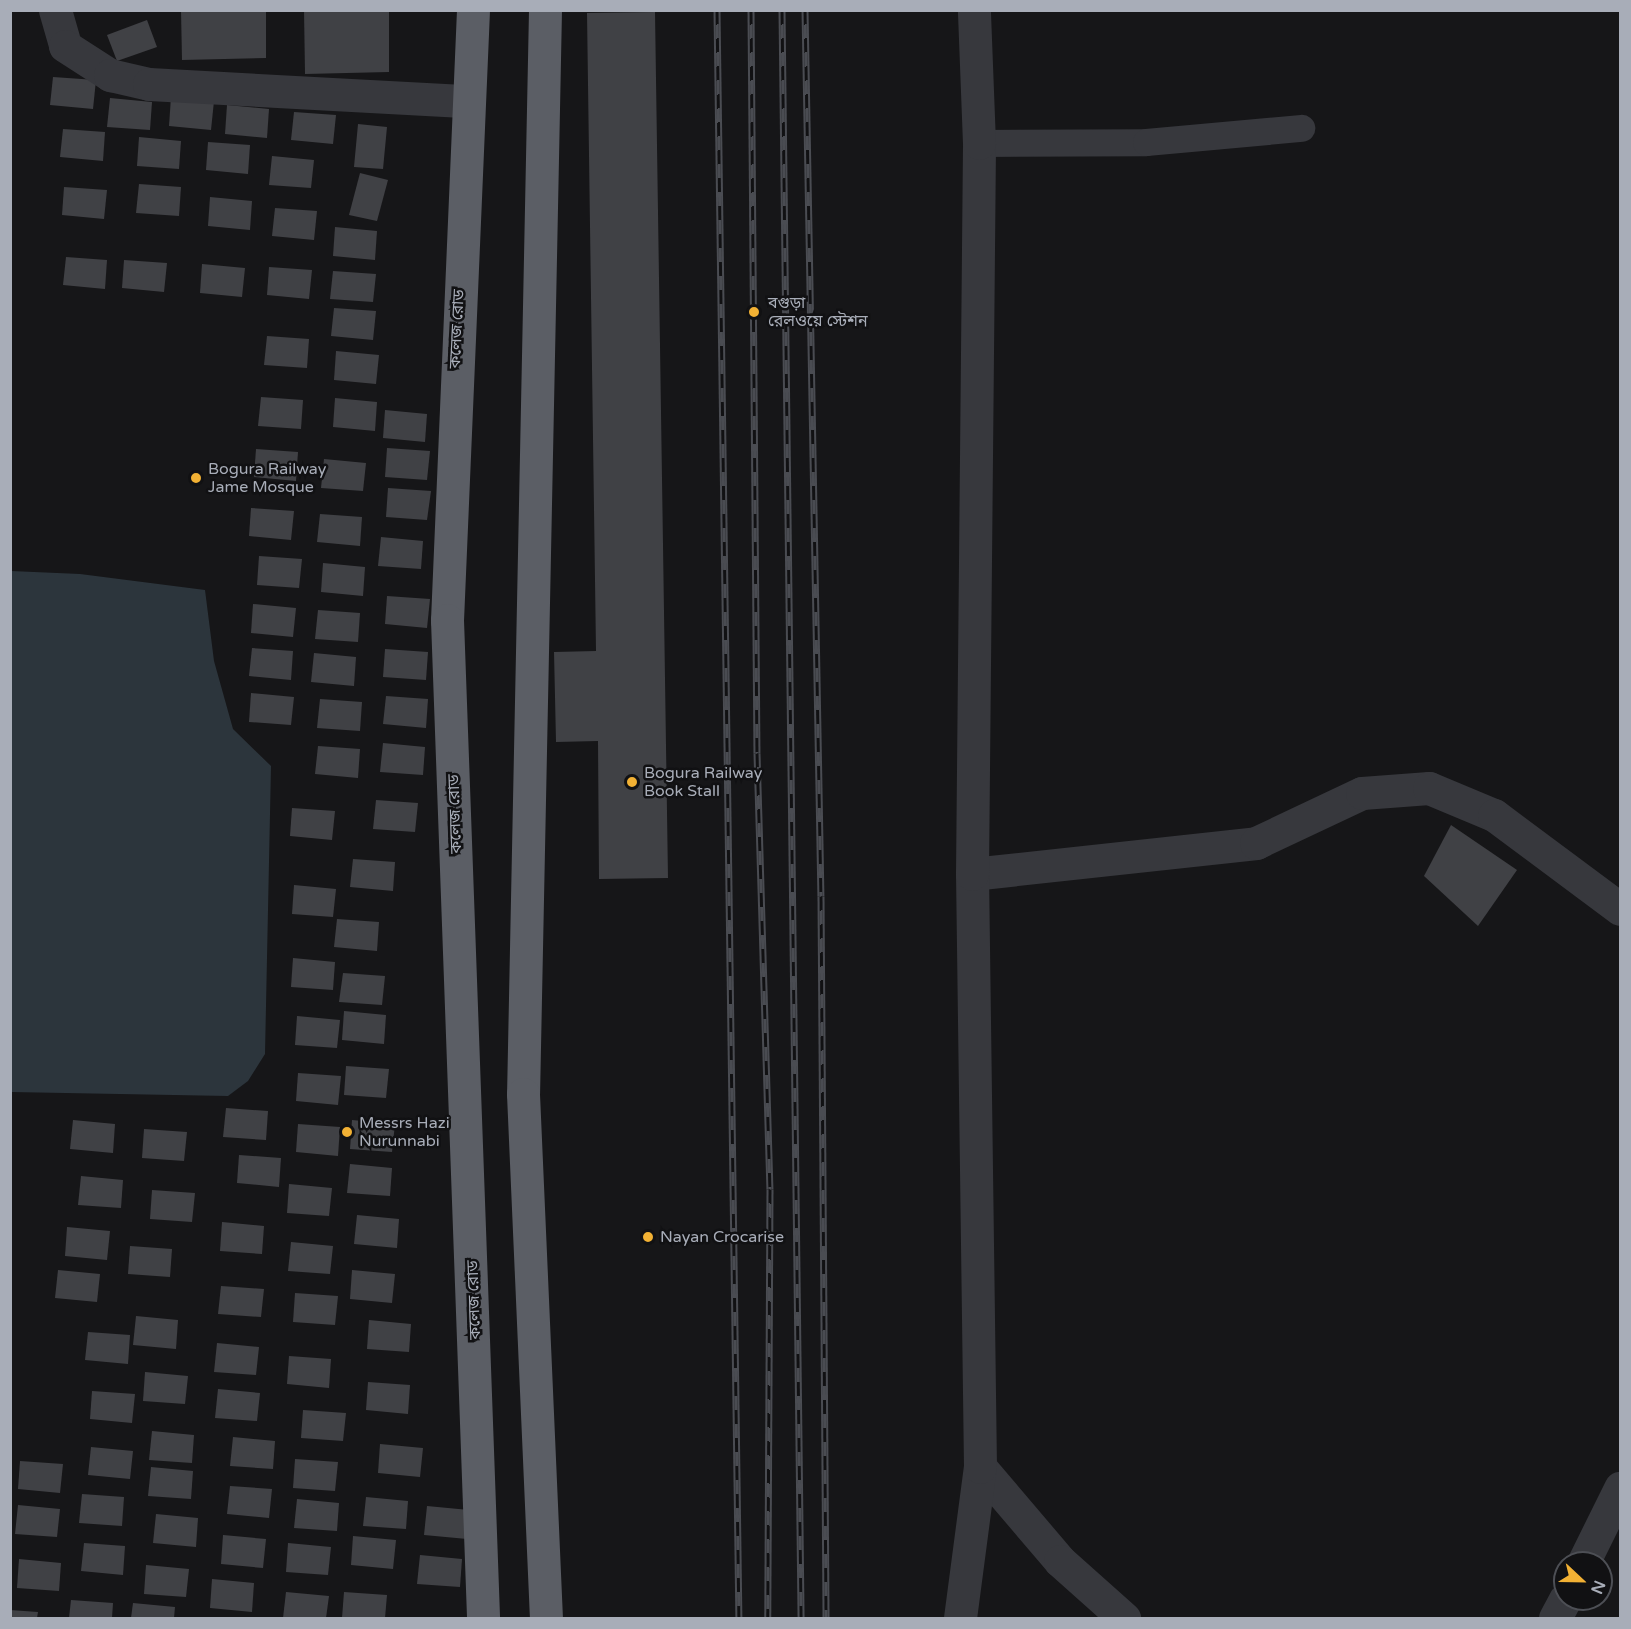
<!DOCTYPE html>
<html>
<head>
<meta charset="utf-8">
<style>
  body { margin:0 }
  #map { position:relative; width:1631px; height:1629px; overflow:hidden; background:#161618; font-family:"Varela Round","Noto Sans Bengali",sans-serif }
  div>[style] { position:absolute }
  .water>* { inset:0; background:#2c353c }
  .building>* { inset:0; background:#404145 }
  .service>* { height:27px; margin:-13.5px; padding:0 13.5px; transform-origin:13.5px; border-radius:13.5px; background:#37383d }
  .minor>* { height:33px; margin:-16.5px; padding:0 16.5px; transform-origin:16.5px; border-radius:16.5px; background:#37383d }
  .trunk>* { height:33px; margin:-16.5px; padding:0 16.5px; transform-origin:16.5px; border-radius:16.5px; background:#5b5e65 }
  .rail>* { height:7px; margin-top:-3.5px; transform-origin:0; background:repeating-linear-gradient(90deg,#111113 0 14px,#4a4c52 0 28px); box-sizing:border-box; border-block:2px solid #4a4c52 }
  .dots>* { width:16px; height:16px; translate:-50% -50%; box-sizing:border-box; border:3px solid #111113; border-radius:50% }
  span { translate:-50% -50%; white-space:nowrap; text-align:center; line-height:1.15; -webkit-text-stroke:5px #111113; paint-order:stroke }
  .poi-label { font-size:16px; color:#a8adb8 }
  .left { translate:0 -50%; text-align:left }
  .street-label { font-size:16px; color:#a8adb8 }
  .frame { position:absolute; inset:0; border:12px solid #a8adb8; pointer-events:none }
  .north { position:absolute; left:1553px; top:1551px; width:60px; height:60px; box-sizing:border-box; background:#111113; border:2px solid #4d4f55; border-radius:50%; rotate:112deg; font-size:16px; font-weight:700; line-height:24px; text-align:center; color:#a8adb8 }
  .north::after { content:''; display:block; margin:auto; width:21px; height:27px; background:#f2b134; clip-path:polygon(50% 0,100% 100%,50% 72%,0 100%) }
</style>
</head>
<body>
<div id="map">
  <div class="water">
    <div style="clip-path:polygon(11px 571px,80px 574px,205px 590px,214px 661px,233px 729px,271px 766px,265px 1054px,248px 1081px,228px 1096px,11px 1092px)"></div>
  </div>
  <div class="building">
    <div style="clip-path:polygon(181px 10px,266px 10px,266px 58px,182px 60px)"></div>
    <div style="clip-path:polygon(304px 10px,389px 10px,389px 72px,305px 74px)"></div>
    <div style="clip-path:polygon(655px 12px,668px 878px,599px 879px,598px 741px,556px 742px,554px 652px,596px 651px,587px 13px)"></div>
    <div style="clip-path:polygon(147px 20px,157px 47px,117px 61px,107px 35px)"></div>
    <div style="clip-path:polygon(53px 77px,96px 80px,93px 109px,50px 105px)"></div>
    <div style="clip-path:polygon(171px 97px,214px 101px,211px 130px,169px 126px)"></div>
    <div style="clip-path:polygon(110px 98px,152px 102px,150px 130px,107px 127px)"></div>
    <div style="clip-path:polygon(227px 105px,269px 109px,267px 138px,225px 134px)"></div>
    <div style="clip-path:polygon(294px 112px,336px 115px,333px 144px,291px 140px)"></div>
    <div style="clip-path:polygon(358px 124px,387px 127px,383px 169px,354px 167px)"></div>
    <div style="clip-path:polygon(63px 129px,105px 132px,103px 161px,60px 157px)"></div>
    <div style="clip-path:polygon(139px 137px,181px 141px,179px 169px,137px 166px)"></div>
    <div style="clip-path:polygon(208px 142px,250px 145px,248px 174px,206px 170px)"></div>
    <div style="clip-path:polygon(272px 156px,314px 160px,311px 188px,269px 185px)"></div>
    <div style="clip-path:polygon(360px 173px,388px 180px,377px 221px,349px 215px)"></div>
    <div style="clip-path:polygon(139px 184px,181px 187px,179px 216px,136px 213px)"></div>
    <div style="clip-path:polygon(64px 187px,107px 190px,104px 219px,62px 215px)"></div>
    <div style="clip-path:polygon(210px 197px,252px 201px,250px 230px,208px 226px)"></div>
    <div style="clip-path:polygon(275px 208px,317px 211px,314px 240px,272px 236px)"></div>
    <div style="clip-path:polygon(335px 227px,377px 231px,375px 260px,333px 256px)"></div>
    <div style="clip-path:polygon(66px 257px,107px 260px,105px 289px,63px 285px)"></div>
    <div style="clip-path:polygon(124px 260px,167px 263px,164px 292px,122px 288px)"></div>
    <div style="clip-path:polygon(202px 264px,245px 268px,242px 297px,200px 293px)"></div>
    <div style="clip-path:polygon(269px 267px,312px 270px,309px 299px,267px 295px)"></div>
    <div style="clip-path:polygon(333px 271px,376px 274px,373px 302px,330px 299px)"></div>
    <div style="clip-path:polygon(334px 308px,376px 311px,373px 340px,331px 336px)"></div>
    <div style="clip-path:polygon(267px 336px,309px 339px,307px 368px,264px 365px)"></div>
    <div style="clip-path:polygon(336px 351px,379px 355px,376px 384px,334px 380px)"></div>
    <div style="clip-path:polygon(261px 397px,303px 400px,301px 429px,258px 426px)"></div>
    <div style="clip-path:polygon(335px 398px,377px 402px,375px 431px,333px 427px)"></div>
    <div style="clip-path:polygon(385px 410px,427px 414px,425px 442px,383px 438px)"></div>
    <div style="clip-path:polygon(387px 448px,430px 451px,427px 480px,385px 477px)"></div>
    <div style="clip-path:polygon(256px 449px,298px 452px,296px 481px,254px 477px)"></div>
    <div style="clip-path:polygon(324px 459px,366px 463px,363px 491px,321px 488px)"></div>
    <div style="clip-path:polygon(388px 488px,431px 491px,427px 520px,386px 517px)"></div>
    <div style="clip-path:polygon(251px 508px,294px 511px,291px 540px,249px 536px)"></div>
    <div style="clip-path:polygon(320px 514px,362px 517px,360px 546px,317px 542px)"></div>
    <div style="clip-path:polygon(381px 537px,423px 541px,421px 569px,378px 566px)"></div>
    <div style="clip-path:polygon(259px 556px,302px 559px,299px 588px,257px 585px)"></div>
    <div style="clip-path:polygon(323px 563px,365px 567px,363px 596px,321px 592px)"></div>
    <div style="clip-path:polygon(387px 596px,430px 599px,427px 628px,385px 624px)"></div>
    <div style="clip-path:polygon(253px 604px,296px 608px,293px 637px,251px 633px)"></div>
    <div style="clip-path:polygon(318px 610px,360px 613px,358px 642px,315px 639px)"></div>
    <div style="clip-path:polygon(252px 648px,293px 651px,291px 680px,249px 676px)"></div>
    <div style="clip-path:polygon(385px 649px,428px 652px,426px 680px,383px 677px)"></div>
    <div style="clip-path:polygon(314px 653px,356px 657px,354px 686px,311px 682px)"></div>
    <div style="clip-path:polygon(251px 693px,294px 697px,291px 725px,249px 722px)"></div>
    <div style="clip-path:polygon(386px 696px,428px 699px,426px 728px,383px 724px)"></div>
    <div style="clip-path:polygon(320px 699px,362px 702px,360px 731px,317px 728px)"></div>
    <div style="clip-path:polygon(383px 743px,425px 747px,423px 775px,380px 772px)"></div>
    <div style="clip-path:polygon(318px 746px,360px 749px,358px 778px,315px 774px)"></div>
    <div style="clip-path:polygon(376px 800px,418px 803px,415px 832px,373px 829px)"></div>
    <div style="clip-path:polygon(292px 808px,335px 811px,332px 840px,290px 836px)"></div>
    <div style="clip-path:polygon(1451px 825px,1517px 870px,1478px 926px,1424px 876px)"></div>
    <div style="clip-path:polygon(353px 859px,395px 862px,393px 891px,350px 887px)"></div>
    <div style="clip-path:polygon(294px 885px,336px 889px,333px 917px,292px 914px)"></div>
    <div style="clip-path:polygon(337px 919px,379px 922px,377px 951px,334px 947px)"></div>
    <div style="clip-path:polygon(293px 958px,335px 962px,333px 990px,291px 987px)"></div>
    <div style="clip-path:polygon(343px 973px,385px 976px,382px 1005px,339px 1002px)"></div>
    <div style="clip-path:polygon(344px 1011px,386px 1015px,384px 1044px,342px 1040px)"></div>
    <div style="clip-path:polygon(297px 1016px,340px 1020px,337px 1048px,295px 1045px)"></div>
    <div style="clip-path:polygon(346px 1066px,389px 1069px,386px 1098px,344px 1095px)"></div>
    <div style="clip-path:polygon(298px 1073px,341px 1076px,338px 1105px,296px 1101px)"></div>
    <div style="clip-path:polygon(226px 1108px,268px 1111px,266px 1140px,223px 1137px)"></div>
    <div style="clip-path:polygon(73px 1120px,115px 1124px,113px 1153px,70px 1149px)"></div>
    <div style="clip-path:polygon(352px 1120px,395px 1124px,392px 1152px,350px 1149px)"></div>
    <div style="clip-path:polygon(298px 1124px,340px 1127px,338px 1156px,296px 1152px)"></div>
    <div style="clip-path:polygon(144px 1129px,187px 1132px,184px 1161px,142px 1158px)"></div>
    <div style="clip-path:polygon(239px 1155px,281px 1158px,279px 1187px,237px 1183px)"></div>
    <div style="clip-path:polygon(350px 1164px,392px 1168px,390px 1196px,347px 1193px)"></div>
    <div style="clip-path:polygon(81px 1176px,123px 1180px,121px 1208px,78px 1205px)"></div>
    <div style="clip-path:polygon(289px 1184px,332px 1188px,329px 1216px,287px 1213px)"></div>
    <div style="clip-path:polygon(152px 1190px,195px 1193px,192px 1222px,150px 1219px)"></div>
    <div style="clip-path:polygon(357px 1215px,399px 1219px,397px 1248px,354px 1244px)"></div>
    <div style="clip-path:polygon(222px 1222px,264px 1226px,262px 1254px,220px 1251px)"></div>
    <div style="clip-path:polygon(67px 1227px,110px 1231px,107px 1260px,65px 1256px)"></div>
    <div style="clip-path:polygon(291px 1242px,333px 1246px,330px 1274px,288px 1271px)"></div>
    <div style="clip-path:polygon(130px 1246px,172px 1249px,170px 1277px,128px 1274px)"></div>
    <div style="clip-path:polygon(58px 1270px,100px 1274px,97px 1302px,55px 1298px)"></div>
    <div style="clip-path:polygon(352px 1270px,395px 1274px,392px 1303px,350px 1299px)"></div>
    <div style="clip-path:polygon(221px 1286px,264px 1289px,261px 1317px,218px 1314px)"></div>
    <div style="clip-path:polygon(295px 1293px,338px 1296px,335px 1325px,293px 1322px)"></div>
    <div style="clip-path:polygon(136px 1316px,178px 1320px,176px 1349px,133px 1345px)"></div>
    <div style="clip-path:polygon(369px 1320px,411px 1324px,409px 1352px,367px 1349px)"></div>
    <div style="clip-path:polygon(88px 1332px,130px 1335px,128px 1364px,85px 1360px)"></div>
    <div style="clip-path:polygon(217px 1343px,259px 1347px,256px 1375px,214px 1372px)"></div>
    <div style="clip-path:polygon(289px 1356px,331px 1359px,329px 1388px,287px 1384px)"></div>
    <div style="clip-path:polygon(145px 1372px,188px 1376px,185px 1404px,143px 1401px)"></div>
    <div style="clip-path:polygon(368px 1382px,410px 1385px,408px 1414px,366px 1410px)"></div>
    <div style="clip-path:polygon(218px 1389px,260px 1393px,257px 1421px,215px 1418px)"></div>
    <div style="clip-path:polygon(92px 1391px,135px 1394px,132px 1423px,90px 1419px)"></div>
    <div style="clip-path:polygon(303px 1410px,346px 1413px,343px 1441px,301px 1438px)"></div>
    <div style="clip-path:polygon(152px 1431px,194px 1435px,192px 1463px,149px 1460px)"></div>
    <div style="clip-path:polygon(233px 1437px,275px 1441px,273px 1469px,230px 1466px)"></div>
    <div style="clip-path:polygon(380px 1444px,423px 1448px,420px 1477px,378px 1473px)"></div>
    <div style="clip-path:polygon(91px 1447px,133px 1451px,130px 1479px,88px 1475px)"></div>
    <div style="clip-path:polygon(295px 1459px,338px 1462px,335px 1491px,293px 1488px)"></div>
    <div style="clip-path:polygon(20px 1461px,63px 1464px,60px 1493px,18px 1489px)"></div>
    <div style="clip-path:polygon(151px 1467px,193px 1471px,191px 1499px,148px 1496px)"></div>
    <div style="clip-path:polygon(230px 1486px,272px 1489px,269px 1518px,227px 1514px)"></div>
    <div style="clip-path:polygon(82px 1494px,124px 1497px,122px 1526px,79px 1523px)"></div>
    <div style="clip-path:polygon(366px 1497px,408px 1501px,406px 1529px,363px 1526px)"></div>
    <div style="clip-path:polygon(297px 1499px,339px 1503px,337px 1531px,294px 1528px)"></div>
    <div style="clip-path:polygon(18px 1505px,60px 1509px,57px 1537px,15px 1534px)"></div>
    <div style="clip-path:polygon(427px 1506px,469px 1510px,467px 1539px,424px 1535px)"></div>
    <div style="clip-path:polygon(156px 1514px,198px 1518px,196px 1547px,153px 1543px)"></div>
    <div style="clip-path:polygon(223px 1535px,266px 1539px,263px 1568px,221px 1564px)"></div>
    <div style="clip-path:polygon(353px 1536px,396px 1540px,393px 1569px,351px 1565px)"></div>
    <div style="clip-path:polygon(84px 1543px,125px 1546px,123px 1575px,81px 1571px)"></div>
    <div style="clip-path:polygon(288px 1543px,331px 1547px,328px 1575px,286px 1572px)"></div>
    <div style="clip-path:polygon(420px 1555px,462px 1559px,460px 1587px,417px 1584px)"></div>
    <div style="clip-path:polygon(19px 1559px,61px 1563px,59px 1591px,17px 1588px)"></div>
    <div style="clip-path:polygon(146px 1565px,189px 1569px,186px 1597px,144px 1594px)"></div>
    <div style="clip-path:polygon(212px 1579px,254px 1583px,252px 1612px,210px 1608px)"></div>
    <div style="clip-path:polygon(286px 1592px,329px 1596px,326px 1618px,283px 1618px)"></div>
    <div style="clip-path:polygon(344px 1592px,387px 1595px,385px 1618px,342px 1618px)"></div>
    <div style="clip-path:polygon(71px 1600px,113px 1603px,112px 1618px,69px 1618px)"></div>
    <div style="clip-path:polygon(133px 1603px,175px 1607px,174px 1618px,131px 1618px)"></div>
    <div style="clip-path:polygon(10px 1610px,38px 1612px,37px 1618px,10px 1618px)"></div>
  </div>
  <div class="service">
    <div style="left:979px;top:143px;width:167px;rotate:-0.3deg"></div>
    <div style="left:1146px;top:142px;width:156px;rotate:-5.2deg"></div>
  </div>
  <div class="minor">
    <div style="left:55px;top:10px;width:37px;rotate:74deg"></div>
    <div style="left:65px;top:46px;width:54px;rotate:32.8deg"></div>
    <div style="left:110px;top:75px;width:40px;rotate:13deg"></div>
    <div style="left:149px;top:84px;width:319px;rotate:3.1deg"></div>
    <div style="left:972px;top:874px;width:286px;rotate:-6.2deg"></div>
    <div style="left:1256px;top:843px;width:117px;rotate:-25.3deg"></div>
    <div style="left:1362px;top:793px;width:67px;rotate:-4.3deg"></div>
    <div style="left:1429px;top:788px;width:70px;rotate:22.6deg"></div>
    <div style="left:1494px;top:815px;width:157px;rotate:36.7deg"></div>
    <div style="left:980px;top:1467px;width:123px;rotate:49.6deg"></div>
    <div style="left:1060px;top:1561px;width:86px;rotate:41.7deg"></div>
    <div style="left:1583px;top:1563px;width:84px;rotate:-63.7deg"></div>
    <div style="left:960px;top:1618px;width:152px;rotate:-82.5deg"></div>
    <div style="left:980px;top:1467px;width:593px;rotate:-90.77deg"></div>
    <div style="left:972px;top:874px;width:731px;rotate:-89.45deg"></div>
    <div style="left:979px;top:143px;width:133px;rotate:-92.2deg"></div>
    <div style="left:1555px;top:1618px;width:21px;rotate:-62deg"></div>
  </div>
  <div class="trunk">
    <div style="left:473px;top:10px;width:611px;rotate:92.44deg"></div>
    <div style="left:447px;top:620px;width:999px;rotate:87.93deg"></div>
    <div style="left:545px;top:10px;width:1084px;rotate:91.16deg"></div>
    <div style="left:523px;top:1094px;width:525px;rotate:87.49deg"></div>
  </div>
  <div class="rail">
    <div style="left:717px;top:10px;width:1608px;rotate:89.22deg"></div>
    <div style="left:751px;top:10px;width:743px;rotate:89.54deg"></div>
    <div style="left:757px;top:753px;width:436px;rotate:88.3deg"></div>
    <div style="left:770px;top:1189px;width:429px;rotate:90.3deg"></div>
    <div style="left:782px;top:10px;width:1608px;rotate:89.32deg"></div>
    <div style="left:805px;top:10px;width:886px;rotate:88.97deg"></div>
    <div style="left:821px;top:896px;width:722px;rotate:89.6deg"></div>
  </div>
  <div class="dots">
    <div style="left:754px;top:312px;background:#f2b134"></div>
    <div style="left:196px;top:478px;background:#f2b134"></div>
    <div style="left:632px;top:782px;background:#f2b134"></div>
    <div style="left:347px;top:1132px;background:#f2b134"></div>
    <div style="left:648px;top:1237px;background:#f2b134"></div>
  </div>
  <div class="poi-label">
    <span class="left" style="left:768px;top:312px">বগুড়া<br>রেলওয়ে স্টেশন</span>
    <span class="left" style="left:208px;top:478px">Bogura Railway<br>Jame Mosque</span>
    <span class="left" style="left:644px;top:782px">Bogura Railway<br>Book Stall</span>
    <span class="left" style="left:359px;top:1132px">Messrs Hazi<br>Nurunnabi</span>
    <span class="left" style="left:660px;top:1237px">Nayan Crocarise</span>
  </div>
  <div class="street-label">
    <span style="left:457px;top:329px;rotate:-87deg">কলেজ রোড</span>
    <span style="left:455px;top:814px;rotate:-92deg">কলেজ রোড</span>
    <span style="left:474px;top:1300px;rotate:-92deg">কলেজ রোড</span>
  </div>
  <div class="frame"></div>
  <div class="north">N</div>
</div>
</body>
</html>
